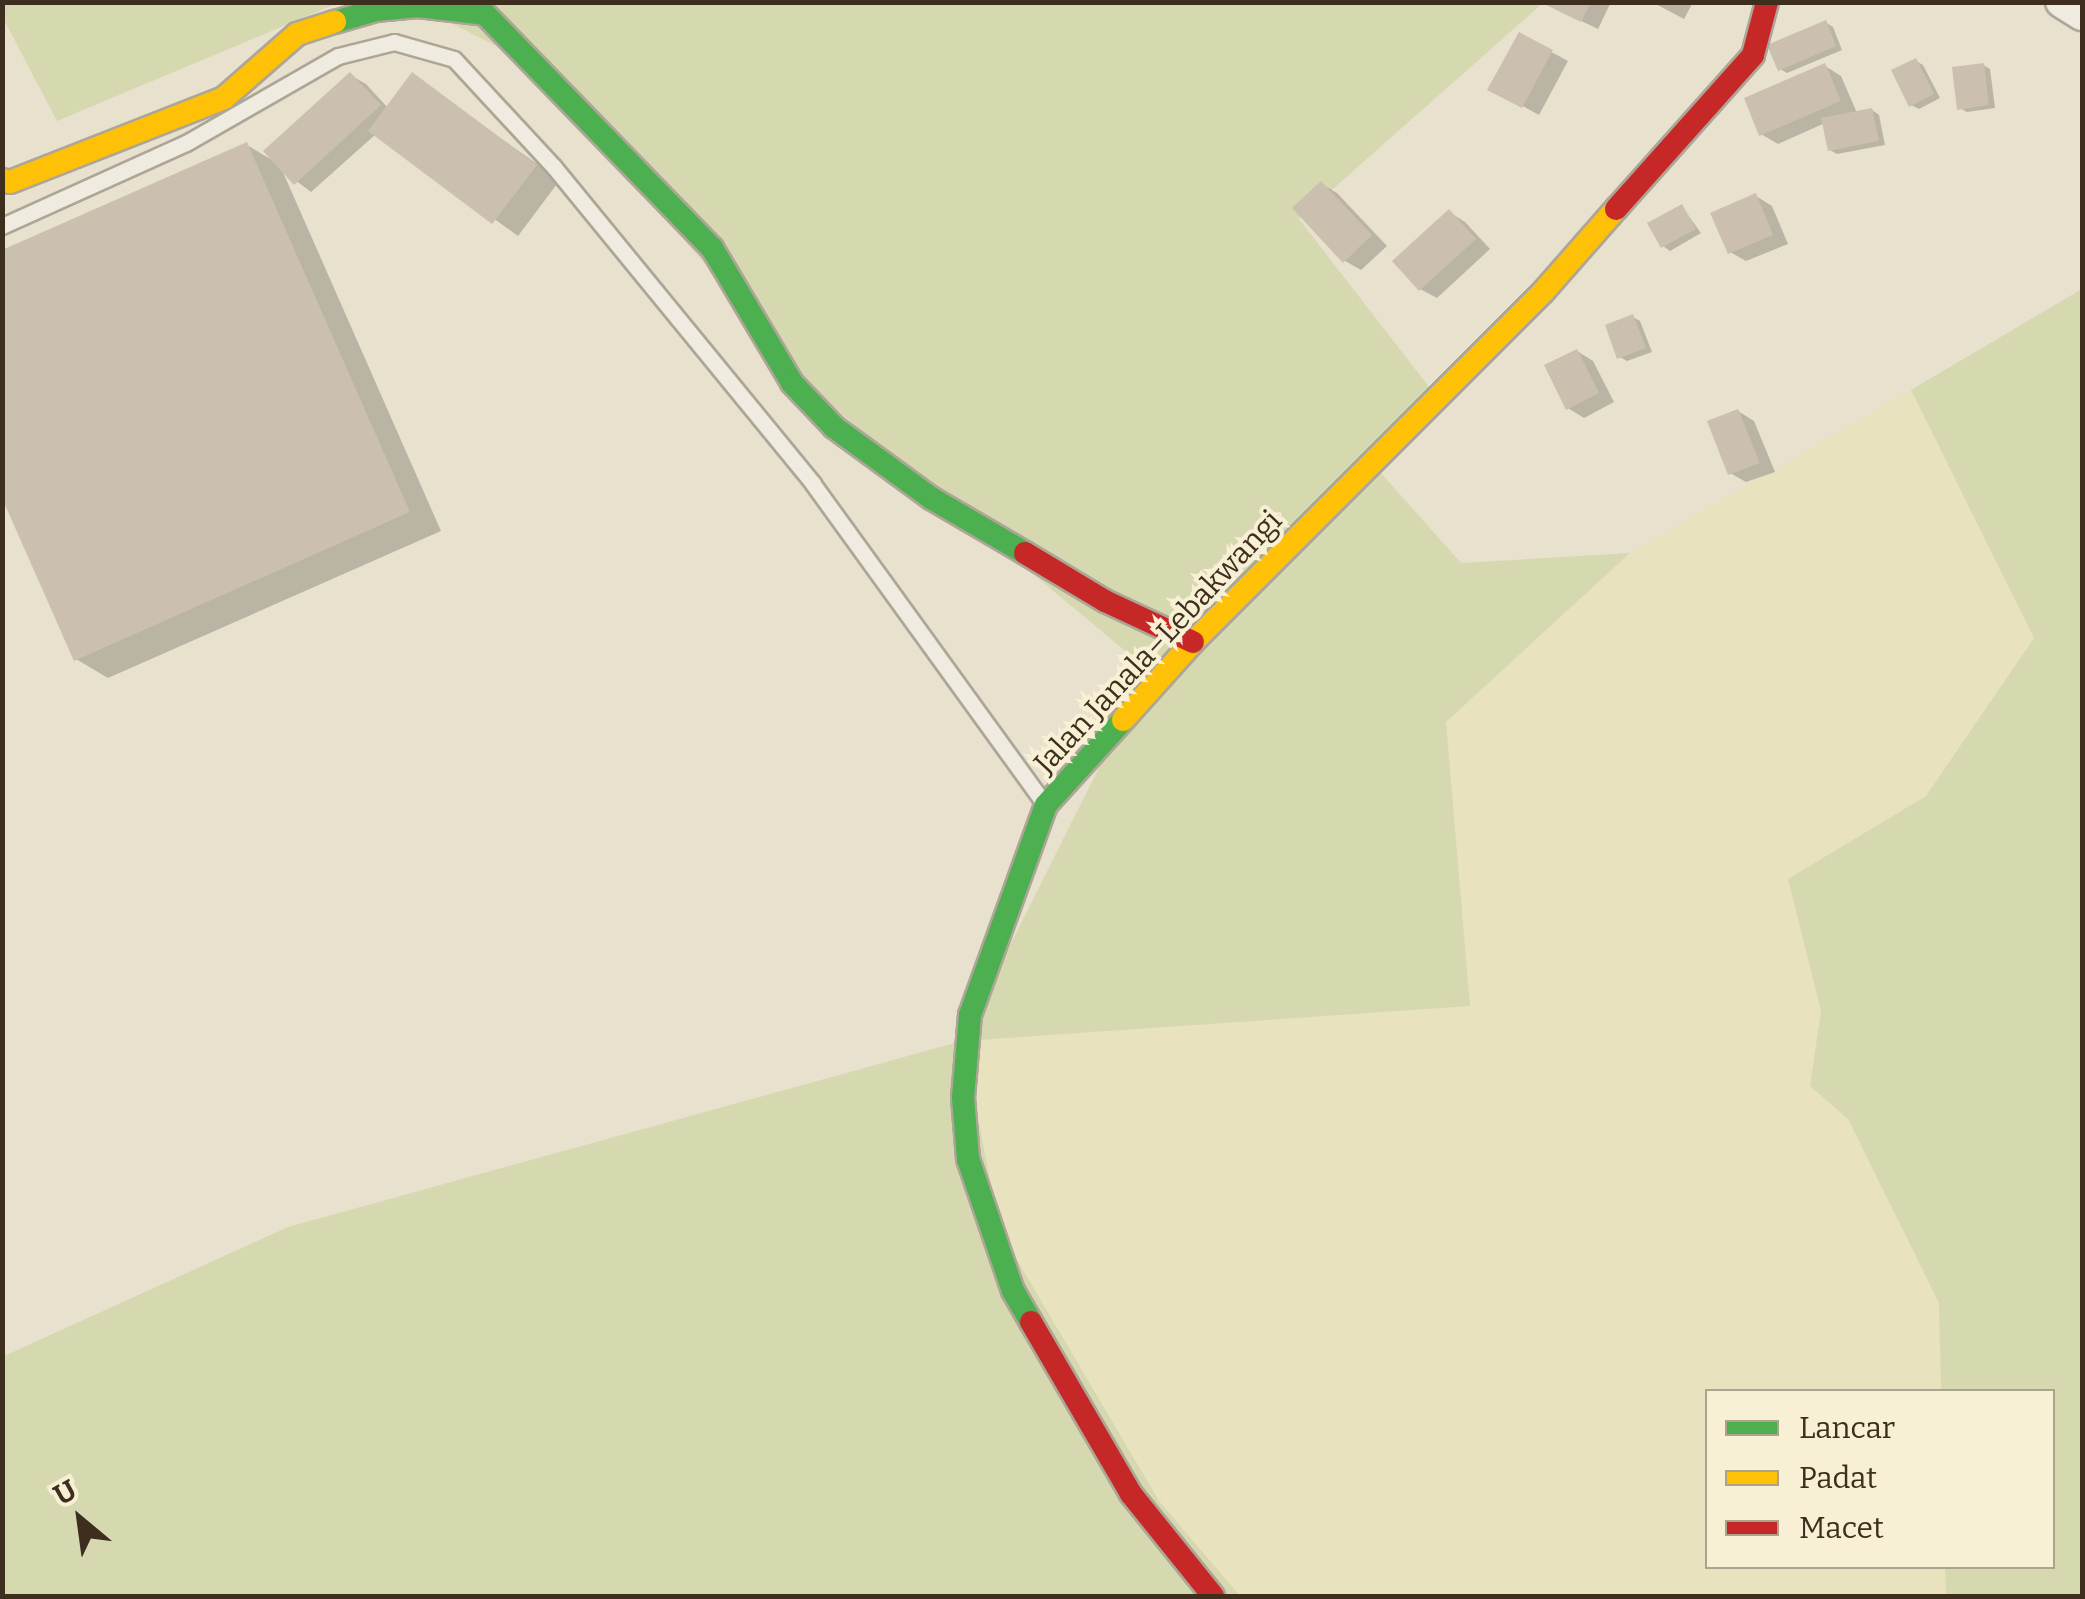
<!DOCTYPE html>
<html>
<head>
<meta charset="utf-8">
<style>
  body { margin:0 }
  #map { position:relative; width:2085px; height:1599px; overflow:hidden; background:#e8e1ce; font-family:Bitter,serif }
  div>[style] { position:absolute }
  .farmland>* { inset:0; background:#e8e2be }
  .green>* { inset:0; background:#d6d8b0 }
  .shadow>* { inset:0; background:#0003 }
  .building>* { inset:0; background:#cbbfaf }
  .roads { filter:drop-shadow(2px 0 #ada697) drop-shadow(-2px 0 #ada697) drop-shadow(0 2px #ada697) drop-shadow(0 -2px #ada697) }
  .lane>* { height:15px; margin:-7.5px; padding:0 7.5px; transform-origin:7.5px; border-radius:7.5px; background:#efebe0 }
  .street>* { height:30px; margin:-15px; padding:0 15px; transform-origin:15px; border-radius:15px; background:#efebe0 }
  .fast>* { height:22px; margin:-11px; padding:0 11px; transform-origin:11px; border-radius:11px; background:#4caf50 }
  .slow>* { height:22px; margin:-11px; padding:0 11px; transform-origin:11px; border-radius:11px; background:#ffc107 }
  .jam>* { height:22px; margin:-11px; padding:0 11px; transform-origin:11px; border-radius:11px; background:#c62828 }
  span { translate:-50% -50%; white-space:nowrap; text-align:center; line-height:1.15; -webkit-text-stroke:8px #f8f0d4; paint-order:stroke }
  .street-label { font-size:30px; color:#3d2e1e }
  .frame { position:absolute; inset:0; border:5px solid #3d2e1e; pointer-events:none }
  .legend { position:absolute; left:1705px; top:1389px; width:350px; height:180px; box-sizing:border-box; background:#f8f0d4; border:2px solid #ada28b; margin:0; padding:12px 18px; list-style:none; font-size:30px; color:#3d2e1e }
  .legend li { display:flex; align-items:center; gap:20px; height:50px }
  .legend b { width:50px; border:2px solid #ada28b }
  .north { position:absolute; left:30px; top:1469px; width:100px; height:100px; -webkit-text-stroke:8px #f8f0d4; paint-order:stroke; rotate:331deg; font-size:28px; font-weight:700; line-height:40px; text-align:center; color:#3d2e1e }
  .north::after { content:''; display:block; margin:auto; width:35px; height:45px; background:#3d2e1e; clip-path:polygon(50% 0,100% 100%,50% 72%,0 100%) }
</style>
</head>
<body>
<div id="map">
  <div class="farmland">
    <div style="clip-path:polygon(1911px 390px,2034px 637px,1926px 796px,1788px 880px,1821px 1011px,1810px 1086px,1848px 1119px,1939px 1303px,1941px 1391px,1708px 1392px,1708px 1566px,1945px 1567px,1946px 1596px,1240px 1596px,1159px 1501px,1000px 1231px,962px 1041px,1470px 1005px,1445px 722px,1630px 553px)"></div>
  </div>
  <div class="green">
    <div style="clip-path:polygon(2px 3px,338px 3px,57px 121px,3px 18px)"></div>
    <div style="clip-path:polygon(413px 3px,1543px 3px,1299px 219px,1436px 396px,1372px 463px,1461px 563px,1630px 553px,1446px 722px,1470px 1006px,963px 1041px,1000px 1231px,1159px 1501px,1240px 1596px,3px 1596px,2px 1357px,288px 1227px,962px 1041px,1148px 670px,826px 401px,527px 62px)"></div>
    <div style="clip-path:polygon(2082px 289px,2082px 1596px,1946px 1596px,1945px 1567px,2052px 1566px,2052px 1392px,1941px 1391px,1939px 1303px,1848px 1119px,1810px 1086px,1821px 1011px,1788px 879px,1926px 796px,2034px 638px,1911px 390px)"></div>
  </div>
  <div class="shadow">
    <div style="clip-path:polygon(1542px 2px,1611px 2px,1598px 29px)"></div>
    <div style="clip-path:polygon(1652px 2px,1693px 2px,1684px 19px)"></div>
    <div style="clip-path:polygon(1825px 22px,1833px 27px,1842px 50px,1787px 73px,1780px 69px)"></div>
    <div style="clip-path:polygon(1520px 35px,1568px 61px,1539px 115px,1503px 95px)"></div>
    <div style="clip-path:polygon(1916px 61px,1923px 65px,1940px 98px,1919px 109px,1911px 105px)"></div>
    <div style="clip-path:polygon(1983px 65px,1990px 69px,1995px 108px,1967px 112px,1960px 108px)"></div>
    <div style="clip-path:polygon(1825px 66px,1841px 76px,1857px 113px,1872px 110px,1879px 115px,1885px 145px,1837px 154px,1830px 150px,1825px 123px,1778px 144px,1761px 134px)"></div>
    <div style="clip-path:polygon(350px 75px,366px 84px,388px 108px,412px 76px,560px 180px,518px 236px,376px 134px,311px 192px,282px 170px,441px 531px,108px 678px,76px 659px,7px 501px,2px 503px,2px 253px,247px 145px,272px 160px)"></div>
    <div style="clip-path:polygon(1321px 184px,1337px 193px,1387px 246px,1361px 270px,1345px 261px)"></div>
    <div style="clip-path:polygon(1756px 196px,1772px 206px,1788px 244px,1746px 261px,1730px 252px)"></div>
    <div style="clip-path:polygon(1682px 207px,1701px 233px,1670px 251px,1663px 246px)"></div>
    <div style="clip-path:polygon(1449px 212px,1465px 222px,1490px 249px,1437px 298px,1420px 289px)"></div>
    <div style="clip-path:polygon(1633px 317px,1640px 321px,1652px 352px,1627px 361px,1620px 357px)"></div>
    <div style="clip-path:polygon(1577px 351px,1593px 361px,1614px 402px,1584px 418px,1568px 408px)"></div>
    <div style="clip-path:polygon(1738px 411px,1754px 421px,1775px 472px,1746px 482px,1730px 473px)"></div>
  </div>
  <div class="building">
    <div style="clip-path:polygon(1540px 2px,1591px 2px,1581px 22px)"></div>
    <div style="clip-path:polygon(1826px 20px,1836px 46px,1778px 71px,1767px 45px)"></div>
    <div style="clip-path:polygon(1519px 32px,1553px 50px,1522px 108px,1487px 90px)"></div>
    <div style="clip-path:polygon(1916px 58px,1934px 94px,1909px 107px,1891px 70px)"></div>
    <div style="clip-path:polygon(1825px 63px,1841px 101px,1759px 136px,1744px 98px)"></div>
    <div style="clip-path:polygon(1984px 63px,1989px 105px,1957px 110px,1952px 67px)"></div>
    <div style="clip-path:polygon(350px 72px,381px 105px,294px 185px,263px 151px)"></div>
    <div style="clip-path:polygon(412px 72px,537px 165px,492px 224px,368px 131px)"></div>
    <div style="clip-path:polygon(1872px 108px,1879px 141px,1828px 151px,1821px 118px)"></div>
    <div style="clip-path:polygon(247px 142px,410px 512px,74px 661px,2px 498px,2px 250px)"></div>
    <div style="clip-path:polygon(1321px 181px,1372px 235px,1343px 263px,1292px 208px)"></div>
    <div style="clip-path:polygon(1756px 193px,1773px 235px,1728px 254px,1710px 213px)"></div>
    <div style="clip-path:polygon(1682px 204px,1696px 229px,1661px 248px,1647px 223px)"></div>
    <div style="clip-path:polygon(1449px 209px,1476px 239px,1419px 291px,1392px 261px)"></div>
    <div style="clip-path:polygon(1633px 314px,1646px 348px,1617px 359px,1605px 325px)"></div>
    <div style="clip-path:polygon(1577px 349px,1599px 393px,1566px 410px,1544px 365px)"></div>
    <div style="clip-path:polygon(1738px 409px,1760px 463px,1728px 475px,1707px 421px)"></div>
  </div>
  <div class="roads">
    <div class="lane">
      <div style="left:2px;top:226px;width:202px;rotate:-24.3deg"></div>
      <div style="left:186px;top:143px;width:175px;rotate:-29.8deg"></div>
      <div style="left:338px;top:56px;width:58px;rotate:-14deg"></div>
      <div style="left:394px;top:42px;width:62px;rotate:15.8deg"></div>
      <div style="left:454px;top:59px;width:147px;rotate:47.2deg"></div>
      <div style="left:554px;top:167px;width:409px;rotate:50.7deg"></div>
      <div style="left:813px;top:484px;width:387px;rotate:54.1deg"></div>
    </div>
    <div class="street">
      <div style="left:2061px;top:2px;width:25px;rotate:32deg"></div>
    </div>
    <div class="fast">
      <div style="left:335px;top:22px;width:43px;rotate:-16.3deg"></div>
      <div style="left:376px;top:10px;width:42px;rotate:-5.4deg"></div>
      <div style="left:418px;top:6px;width:67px;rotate:6.8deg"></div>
      <div style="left:485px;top:14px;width:326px;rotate:45.9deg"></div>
      <div style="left:712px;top:248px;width:157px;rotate:59.3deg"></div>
      <div style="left:792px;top:383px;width:61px;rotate:46.3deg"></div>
      <div style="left:834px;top:427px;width:120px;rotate:36.2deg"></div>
      <div style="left:931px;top:498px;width:109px;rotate:30.3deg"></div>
      <div style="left:1031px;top:1322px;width:36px;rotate:-120deg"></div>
      <div style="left:1013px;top:1291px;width:139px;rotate:-108.8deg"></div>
      <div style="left:968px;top:1159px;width:61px;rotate:-94.7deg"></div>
      <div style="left:963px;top:1098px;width:83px;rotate:-85.2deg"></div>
      <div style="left:970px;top:1015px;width:223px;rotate:-70.1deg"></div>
      <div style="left:1046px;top:805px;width:115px;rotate:-47.8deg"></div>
    </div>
    <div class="slow">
      <div style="left:2px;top:180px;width:8px;rotate:14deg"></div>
      <div style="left:10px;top:182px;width:230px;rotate:-21.4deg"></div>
      <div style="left:224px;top:98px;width:97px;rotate:-41.2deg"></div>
      <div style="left:297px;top:34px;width:40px;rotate:-18deg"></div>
      <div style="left:1123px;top:720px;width:105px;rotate:-48.1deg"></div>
      <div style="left:1193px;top:642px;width:495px;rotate:-45deg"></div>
      <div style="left:1543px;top:292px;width:111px;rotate:-48.7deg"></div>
    </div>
    <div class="jam">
      <div style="left:1616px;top:209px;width:206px;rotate:-48.3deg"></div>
      <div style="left:1753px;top:55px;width:55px;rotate:-75.2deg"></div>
      <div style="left:1025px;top:553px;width:93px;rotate:31deg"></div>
      <div style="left:1105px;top:601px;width:97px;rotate:25deg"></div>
      <div style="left:1031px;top:1322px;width:199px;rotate:59.8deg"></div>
      <div style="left:1131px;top:1494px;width:131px;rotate:51.2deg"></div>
    </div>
  </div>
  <div class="street-label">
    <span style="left:1158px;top:642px;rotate:-47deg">Jalan Janala–Lebakwangi</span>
  </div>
  <div class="frame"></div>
  <ul class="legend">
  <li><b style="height:12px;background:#4caf50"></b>Lancar</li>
  <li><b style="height:12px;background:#ffc107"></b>Padat</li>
  <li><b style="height:12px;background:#c62828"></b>Macet</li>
  </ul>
  <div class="north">U</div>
</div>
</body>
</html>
